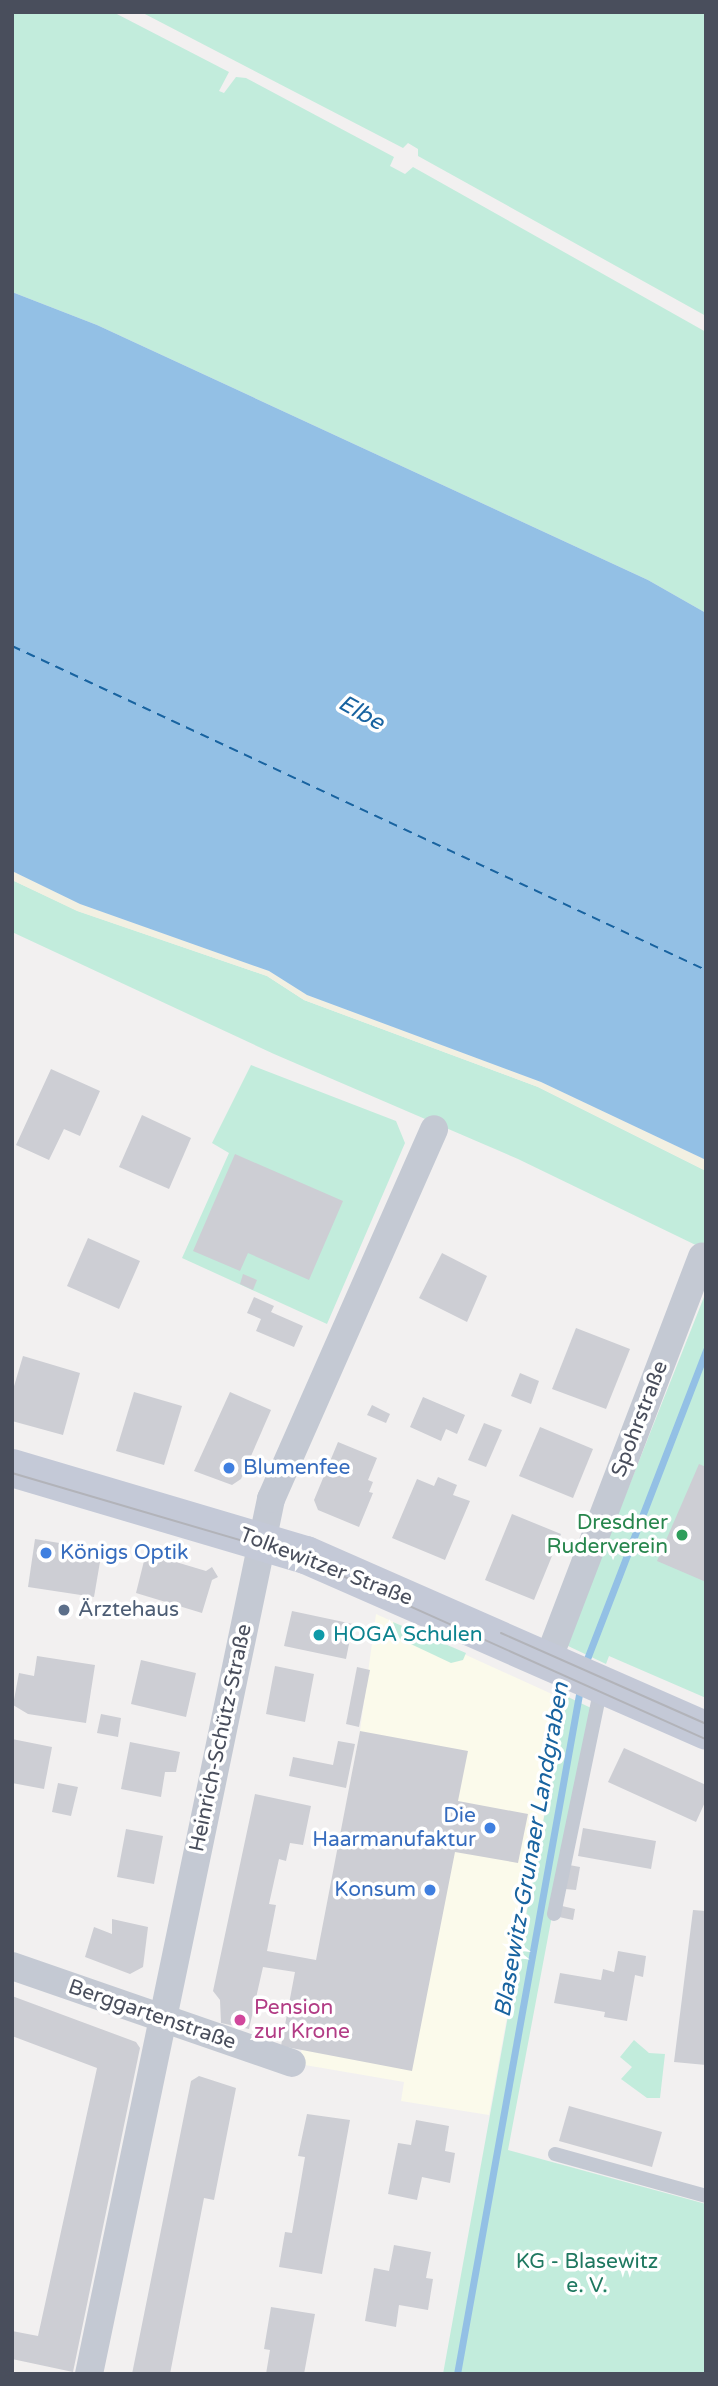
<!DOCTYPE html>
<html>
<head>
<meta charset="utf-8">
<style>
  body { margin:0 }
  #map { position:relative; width:718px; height:2386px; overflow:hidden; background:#f2f0f0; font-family:"Varela Round",sans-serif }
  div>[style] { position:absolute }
  .commercial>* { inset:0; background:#fbfaeb }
  .green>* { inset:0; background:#c2ecdc }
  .sand>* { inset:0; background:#f2f0e2 }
  .water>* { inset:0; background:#93c0e5 }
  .stream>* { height:7px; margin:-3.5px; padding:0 3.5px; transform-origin:3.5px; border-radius:3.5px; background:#93c0e5 }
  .ferry>* { height:2px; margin-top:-1px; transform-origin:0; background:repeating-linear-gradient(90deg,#1863a0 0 9px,transparent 0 16px) }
  .building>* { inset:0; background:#cdced4 }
  .lane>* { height:14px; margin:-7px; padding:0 7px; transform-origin:7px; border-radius:7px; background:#c4c9d3 }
  .street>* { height:28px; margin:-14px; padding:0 14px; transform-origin:14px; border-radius:14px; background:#c4c9d3 }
  .secondary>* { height:38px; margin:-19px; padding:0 19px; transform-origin:19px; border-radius:19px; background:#c4c9d7 }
  .tram>* { height:2px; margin:-1px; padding:0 1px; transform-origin:1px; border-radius:1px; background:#b2b3b9 }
  .dots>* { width:19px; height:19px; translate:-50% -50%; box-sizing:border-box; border:4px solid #fff; border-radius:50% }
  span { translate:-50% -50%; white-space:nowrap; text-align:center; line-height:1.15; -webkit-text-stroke:7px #fff; paint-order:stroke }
  .street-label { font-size:21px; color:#494e5c }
  .shop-label { font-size:21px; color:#366cbe }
  .left { translate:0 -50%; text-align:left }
  .right { translate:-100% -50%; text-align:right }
  .leisure-label { font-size:21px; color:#27864d }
  .service-label { font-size:21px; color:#4e5e75 }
  .culture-label { font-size:21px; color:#0d838f }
  .hotel-label { font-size:21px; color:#b23c85 }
  .park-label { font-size:21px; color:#1f7860 }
  .water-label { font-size:23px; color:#1863a0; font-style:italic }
  .frame { position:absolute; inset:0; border:14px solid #494e5c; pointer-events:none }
</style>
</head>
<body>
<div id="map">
  <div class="commercial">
    <div style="clip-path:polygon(376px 1614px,565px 1700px,489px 2115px,401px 2101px,404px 2082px,299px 2064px,360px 1731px)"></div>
  </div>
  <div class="green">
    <div style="clip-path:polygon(12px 12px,113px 12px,229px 72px,219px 91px,224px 93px,236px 77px,246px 78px,394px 157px,390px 166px,405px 174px,413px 167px,706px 332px,706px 613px,648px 580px,97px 325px,12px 292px)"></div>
    <div style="clip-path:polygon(141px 12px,706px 12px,706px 316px,418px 156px,418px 149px,408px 143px,403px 148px)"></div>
    <div style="clip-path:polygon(12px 880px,78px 911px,267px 976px,304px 1000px,538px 1087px,706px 1171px,706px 1250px,518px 1159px,274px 1054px,12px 932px)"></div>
    <div style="clip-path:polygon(251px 1065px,396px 1121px,405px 1143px,327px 1324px,182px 1258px,229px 1153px,212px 1143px)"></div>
    <div style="clip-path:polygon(706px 1292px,706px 1698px,609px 1656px,606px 1664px,566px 1645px)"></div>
    <div style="clip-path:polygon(393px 1622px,466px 1653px,463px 1660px,451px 1663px,398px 1638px)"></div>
    <div style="clip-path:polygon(566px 1696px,591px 1708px,508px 2150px,706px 2204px,706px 2374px,443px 2374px)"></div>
    <div style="clip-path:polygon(634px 2040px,649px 2053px,665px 2054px,660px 2098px,647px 2098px,621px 2079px,632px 2067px,620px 2057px)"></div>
  </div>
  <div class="sand">
    <div style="clip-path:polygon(12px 871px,80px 904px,269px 971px,307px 995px,541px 1082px,706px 1160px,706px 1171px,538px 1087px,304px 1000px,267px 976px,77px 911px,12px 880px)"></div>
  </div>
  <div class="water">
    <div style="clip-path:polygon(12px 292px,97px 325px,648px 580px,706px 613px,706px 1160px,541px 1082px,307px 995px,269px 971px,80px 904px,12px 871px)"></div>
  </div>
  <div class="stream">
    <div style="left:585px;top:1664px;width:337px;rotate:-68.9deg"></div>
    <div style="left:457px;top:2374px;width:696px;rotate:-79.82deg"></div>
  </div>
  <div class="ferry">
    <div style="left:12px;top:646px;width:766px;rotate:25.03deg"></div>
  </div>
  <div class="building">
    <div style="clip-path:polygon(51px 1069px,100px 1091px,80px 1136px,64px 1129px,49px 1160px,16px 1145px)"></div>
    <div style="clip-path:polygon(142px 1115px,191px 1138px,169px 1189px,119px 1167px)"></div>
    <div style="clip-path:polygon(235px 1154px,343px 1201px,309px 1280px,248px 1253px,240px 1271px,193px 1251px)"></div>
    <div style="clip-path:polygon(88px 1238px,140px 1261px,119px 1309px,67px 1286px)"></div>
    <div style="clip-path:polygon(442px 1253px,487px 1276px,467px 1322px,419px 1298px)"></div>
    <div style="clip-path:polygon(243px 1274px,257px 1280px,253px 1290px,240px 1284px)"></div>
    <div style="clip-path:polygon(254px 1297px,274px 1306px,271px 1312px,303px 1326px,294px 1347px,256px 1331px,261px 1319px,247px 1313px)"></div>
    <div style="clip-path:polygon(576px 1328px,630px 1349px,606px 1409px,552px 1389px)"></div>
    <div style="clip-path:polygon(23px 1356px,80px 1373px,63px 1435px,12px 1421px,12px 1393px)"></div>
    <div style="clip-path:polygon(520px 1373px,539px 1381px,531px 1404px,511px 1396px)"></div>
    <div style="clip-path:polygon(134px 1392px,182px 1406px,164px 1465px,116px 1451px)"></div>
    <div style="clip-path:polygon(230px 1392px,271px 1410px,241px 1479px,232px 1485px,194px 1471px)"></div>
    <div style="clip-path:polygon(423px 1397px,465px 1415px,457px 1434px,446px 1429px,441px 1441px,410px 1427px)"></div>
    <div style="clip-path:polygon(372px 1405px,390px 1414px,386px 1423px,367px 1415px)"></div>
    <div style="clip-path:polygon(484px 1423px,502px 1430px,486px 1467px,468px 1460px)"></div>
    <div style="clip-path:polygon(540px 1427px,593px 1449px,573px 1498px,519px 1476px)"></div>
    <div style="clip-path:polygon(338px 1442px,377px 1458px,368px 1480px,373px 1482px,369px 1492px,373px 1493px,359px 1527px,318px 1510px,314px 1500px)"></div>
    <div style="clip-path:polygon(699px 1464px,706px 1467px,706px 1582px,657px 1561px)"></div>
    <div style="clip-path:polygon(438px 1477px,457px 1485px,453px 1495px,470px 1501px,445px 1560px,392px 1538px,417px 1479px,434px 1486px)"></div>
    <div style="clip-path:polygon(512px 1514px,561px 1534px,534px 1600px,485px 1580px)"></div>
    <div style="clip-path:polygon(35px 1539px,102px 1550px,94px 1597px,28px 1587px)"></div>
    <div style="clip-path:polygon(146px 1553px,206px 1571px,212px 1567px,218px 1577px,212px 1580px,202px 1613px,136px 1593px)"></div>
    <div style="clip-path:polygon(292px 1611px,353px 1624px,346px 1659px,284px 1646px)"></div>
    <div style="clip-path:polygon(37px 1656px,95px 1665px,86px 1723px,28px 1714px,13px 1705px,19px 1673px,34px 1676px)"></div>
    <div style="clip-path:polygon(141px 1660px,196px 1673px,186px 1717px,131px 1704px)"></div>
    <div style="clip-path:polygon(275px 1666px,314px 1674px,305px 1722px,266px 1714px)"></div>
    <div style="clip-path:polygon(357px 1667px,370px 1670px,359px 1727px,346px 1724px)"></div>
    <div style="clip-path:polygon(101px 1714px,121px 1718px,118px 1737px,97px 1733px)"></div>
    <div style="clip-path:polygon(360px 1731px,468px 1751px,458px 1801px,528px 1814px,518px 1863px,455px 1852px,412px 2071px,281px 2046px,295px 1972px,263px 1967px,249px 2029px,221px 2023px,220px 2000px,213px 1991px,255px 1794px,311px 1806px,303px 1845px,290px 1843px,286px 1861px,279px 1859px,269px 1904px,276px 1905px,267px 1951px,316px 1960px)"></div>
    <div style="clip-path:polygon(12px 1739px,52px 1747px,44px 1789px,12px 1783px)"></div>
    <div style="clip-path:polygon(338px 1741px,355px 1744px,346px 1788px,289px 1776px,293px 1757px,333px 1765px)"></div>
    <div style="clip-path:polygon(130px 1742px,180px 1752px,176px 1772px,165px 1772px,161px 1797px,121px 1789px)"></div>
    <div style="clip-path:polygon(624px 1748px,706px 1785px,706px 1800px,696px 1822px,608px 1782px)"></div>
    <div style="clip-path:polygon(58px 1783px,78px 1787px,71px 1816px,52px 1812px)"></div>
    <div style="clip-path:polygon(583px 1828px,656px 1841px,651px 1869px,578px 1856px)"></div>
    <div style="clip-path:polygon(126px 1829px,163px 1836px,154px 1884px,117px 1877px)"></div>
    <div style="clip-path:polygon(569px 1865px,580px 1867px,576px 1890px,565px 1889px)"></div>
    <div style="clip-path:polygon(562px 1906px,575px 1909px,573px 1920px,559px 1917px)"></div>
    <div style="clip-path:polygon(693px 1910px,706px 1911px,706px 2065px,674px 2062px)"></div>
    <div style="clip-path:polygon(112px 1919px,148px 1927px,143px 1967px,130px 1974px,85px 1957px,94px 1927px,112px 1934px)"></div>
    <div style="clip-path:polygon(618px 1951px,646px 1956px,643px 1977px,635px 1975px,627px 2021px,604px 2017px,605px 2012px,554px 2003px,560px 1973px,601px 1980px,603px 1969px,614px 1972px)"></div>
    <div style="clip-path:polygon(12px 1996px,136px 2042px,140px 2048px,73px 2372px,12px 2359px,12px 2331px,38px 2336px,97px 2068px,12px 2036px)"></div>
    <div style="clip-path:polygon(199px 2076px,236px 2088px,214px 2200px,204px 2198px,170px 2374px,132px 2374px,191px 2081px)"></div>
    <div style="clip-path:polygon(569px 2106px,662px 2132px,652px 2167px,559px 2141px)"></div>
    <div style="clip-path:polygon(307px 2114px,350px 2120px,322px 2274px,279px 2267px,285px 2232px,292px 2233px,305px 2157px,298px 2156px)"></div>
    <div style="clip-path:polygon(416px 2120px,449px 2126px,445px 2151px,455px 2153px,450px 2183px,422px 2177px,417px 2200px,388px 2194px,398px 2143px,411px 2145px)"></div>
    <div style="clip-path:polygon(394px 2245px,431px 2252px,426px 2278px,433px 2279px,428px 2310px,399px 2305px,396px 2327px,365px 2321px,374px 2268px,389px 2271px)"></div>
    <div style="clip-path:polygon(271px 2307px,315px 2314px,304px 2374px,266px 2374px,270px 2350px,264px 2349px)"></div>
  </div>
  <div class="lane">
    <div style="left:554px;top:1914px;width:231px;rotate:-78.3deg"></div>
    <div style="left:555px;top:2154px;width:157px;rotate:15.5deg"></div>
  </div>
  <div class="street">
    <div style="left:548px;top:1660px;width:432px;rotate:-69.1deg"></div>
    <div style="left:12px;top:1966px;width:296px;rotate:19.1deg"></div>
    <div style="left:89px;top:2374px;width:894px;rotate:-78.25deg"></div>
    <div style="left:271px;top:1499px;width:404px;rotate:-66.2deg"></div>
  </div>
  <div class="secondary">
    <div style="left:12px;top:1468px;width:307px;rotate:16.5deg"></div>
    <div style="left:306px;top:1555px;width:437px;rotate:23.7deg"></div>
  </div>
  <div class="tram">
    <div style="left:12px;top:1473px;width:308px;rotate:16.4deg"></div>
    <div style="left:307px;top:1560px;width:437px;rotate:24.2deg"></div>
    <div style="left:501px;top:1633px;width:224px;rotate:23.9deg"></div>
  </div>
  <div class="dots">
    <div style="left:229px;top:1468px;background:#3f7fe0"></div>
    <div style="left:682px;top:1535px;background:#2e9e5b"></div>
    <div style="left:46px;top:1553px;background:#3f7fe0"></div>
    <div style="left:64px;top:1610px;background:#5c6f8a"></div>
    <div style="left:319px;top:1635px;background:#0f9aa8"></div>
    <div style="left:490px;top:1828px;background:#3f7fe0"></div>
    <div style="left:430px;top:1890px;background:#3f7fe0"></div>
    <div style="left:240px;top:2020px;background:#d1479c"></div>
  </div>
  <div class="street-label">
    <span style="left:640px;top:1419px;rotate:-69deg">Spohrstraße</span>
    <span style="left:326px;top:1567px;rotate:21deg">Tolkewitzer Straße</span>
    <span style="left:221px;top:1738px;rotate:-78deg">Heinrich-Schütz-Straße</span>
    <span style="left:152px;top:2015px;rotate:19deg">Berggartenstraße</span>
  </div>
  <div class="shop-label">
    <span class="left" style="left:243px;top:1468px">Blumenfee</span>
    <span class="left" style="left:60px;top:1553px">Königs Optik</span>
    <span class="right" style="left:476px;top:1828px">Die<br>Haarmanufaktur</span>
    <span class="right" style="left:416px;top:1890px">Konsum</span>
  </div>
  <div class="leisure-label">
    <span class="right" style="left:668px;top:1535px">Dresdner<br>Ruderverein</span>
  </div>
  <div class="service-label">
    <span class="left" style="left:78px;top:1610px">Ärztehaus</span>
  </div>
  <div class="culture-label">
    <span class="left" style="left:333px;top:1635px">HOGA Schulen</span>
  </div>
  <div class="hotel-label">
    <span class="left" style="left:254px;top:2020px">Pension<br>zur Krone</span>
  </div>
  <div class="park-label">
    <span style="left:587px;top:2274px">KG - Blasewitz<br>e. V.</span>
  </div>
  <div class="water-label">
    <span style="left:361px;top:713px;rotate:29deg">Elbe</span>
    <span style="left:532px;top:1850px;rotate:-80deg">Blasewitz‐Grunaer Landgraben</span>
  </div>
  <div class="frame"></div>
</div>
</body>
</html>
